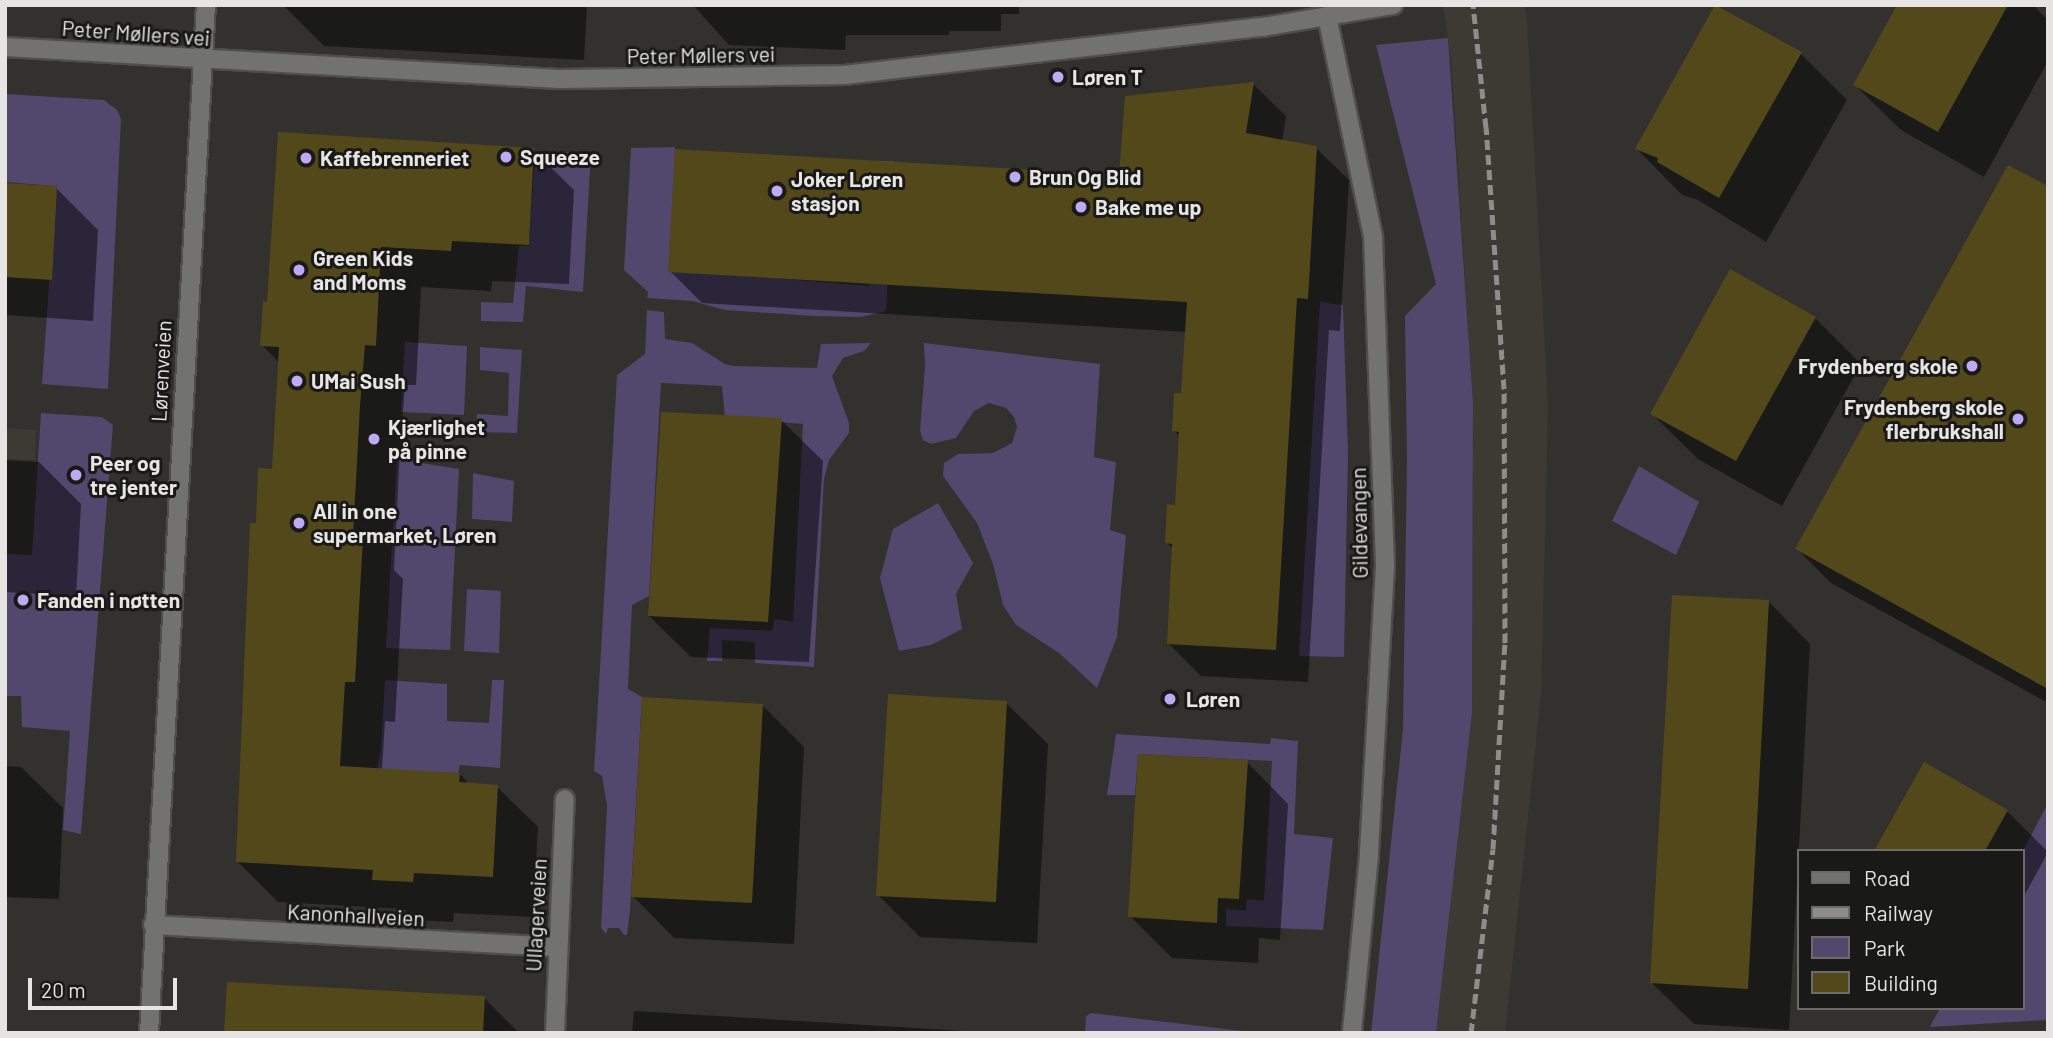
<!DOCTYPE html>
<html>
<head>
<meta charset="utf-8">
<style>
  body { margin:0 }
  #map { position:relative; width:2053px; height:1038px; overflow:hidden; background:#32312e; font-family:Barlow,sans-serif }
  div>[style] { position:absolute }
  .built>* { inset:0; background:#3c3a32 }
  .green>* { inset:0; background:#52476c }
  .shadow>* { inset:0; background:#0007 }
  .building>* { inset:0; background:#53481a }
  .roads { filter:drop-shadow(2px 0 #4f4e4c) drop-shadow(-2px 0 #4f4e4c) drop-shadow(0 2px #4f4e4c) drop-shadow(0 -2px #4f4e4c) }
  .minor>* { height:18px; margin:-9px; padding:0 9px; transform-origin:9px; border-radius:9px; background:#72726e }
  .rail>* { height:5px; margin-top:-2.5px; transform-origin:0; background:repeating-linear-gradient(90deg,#8e8d8b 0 10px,transparent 0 15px) }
  .dots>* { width:19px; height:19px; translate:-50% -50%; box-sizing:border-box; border:4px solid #191918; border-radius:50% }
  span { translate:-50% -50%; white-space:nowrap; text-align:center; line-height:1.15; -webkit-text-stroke:6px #191918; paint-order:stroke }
  .street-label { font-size:21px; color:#e6e5e3 }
  .poi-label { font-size:21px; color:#e6e5e3; font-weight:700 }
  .left { translate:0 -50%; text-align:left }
  .right { translate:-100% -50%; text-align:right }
  .frame { position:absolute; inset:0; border:7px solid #e6e5e3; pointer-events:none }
  .legend { position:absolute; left:1797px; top:849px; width:228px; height:161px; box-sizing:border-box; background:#191918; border:2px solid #6b6b69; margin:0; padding:9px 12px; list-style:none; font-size:21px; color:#e6e5e3 }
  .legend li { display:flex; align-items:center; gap:14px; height:35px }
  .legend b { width:35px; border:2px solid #6b6b69 }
  .scale { position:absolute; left:28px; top:978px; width:149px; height:32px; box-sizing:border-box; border:4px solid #e6e5e3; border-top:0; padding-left:9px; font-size:21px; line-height:24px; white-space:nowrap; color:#e6e5e3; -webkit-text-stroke:5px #191918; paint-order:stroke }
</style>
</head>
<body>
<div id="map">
  <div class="built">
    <div style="clip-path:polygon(1443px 5px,1525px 5px,1527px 21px,1548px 407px,1541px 694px,1505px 1033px,1436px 1033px,1472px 713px,1473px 402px,1451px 58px)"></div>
    <div style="clip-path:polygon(5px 428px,36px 430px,35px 460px,5px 459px)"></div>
  </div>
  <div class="green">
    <div style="clip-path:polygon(1448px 38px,1473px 402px,1472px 713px,1436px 1033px,1371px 1033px,1403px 729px,1407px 459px,1405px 316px,1436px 284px,1376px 45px)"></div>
    <div style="clip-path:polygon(5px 94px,104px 100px,117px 110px,121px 119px,108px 389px,42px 384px,56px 186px,5px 182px)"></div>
    <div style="clip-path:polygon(675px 147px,673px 270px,869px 286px,876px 161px,894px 161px,886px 311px,861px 317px,813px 316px,725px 310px,692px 301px,647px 298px,648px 292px,624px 270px,631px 148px)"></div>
    <div style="clip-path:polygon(535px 151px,591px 153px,583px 292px,526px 286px,523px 322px,481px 321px,481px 302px,513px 303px,519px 246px,529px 246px)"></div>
    <div style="clip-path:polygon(1320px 302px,1343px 305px,1348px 453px,1344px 657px,1299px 656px)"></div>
    <div style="clip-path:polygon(647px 310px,664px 312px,665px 339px,692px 343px,725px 364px,733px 366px,817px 368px,821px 344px,871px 343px,864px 351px,843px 358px,832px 376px,849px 423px,849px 433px,829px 460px,824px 479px,814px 667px,755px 663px,755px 642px,722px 640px,722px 661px,707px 661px,710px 628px,772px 631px,775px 619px,793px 622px,803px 424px,725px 418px,722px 386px,661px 383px,649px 596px,632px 605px,628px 689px,642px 697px,630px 911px,627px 935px,624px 935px,619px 928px,608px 928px,606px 934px,601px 928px,607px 805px,602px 776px,594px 771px,617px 375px,645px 354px)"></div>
    <div style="clip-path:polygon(405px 342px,467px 346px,464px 415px,401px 412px)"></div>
    <div style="clip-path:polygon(924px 343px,1100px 364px,1094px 457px,1116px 462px,1110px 530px,1126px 535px,1117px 637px,1097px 688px,1059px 653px,1016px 625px,1003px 605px,993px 564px,977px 523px,943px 476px,944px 463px,958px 454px,993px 453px,1012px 443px,1017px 427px,1014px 417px,1006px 408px,989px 403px,974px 411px,956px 438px,931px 444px,923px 440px,920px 431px,925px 366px)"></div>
    <div style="clip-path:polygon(480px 347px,522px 350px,517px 433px,476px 432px,477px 414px,508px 416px,509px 373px,480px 370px)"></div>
    <div style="clip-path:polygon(41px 413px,102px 417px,113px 425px,81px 834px,63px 830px,70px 731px,22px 727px,21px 696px,5px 696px,5px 554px,32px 555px)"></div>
    <div style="clip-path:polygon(397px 459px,459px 469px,450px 650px,386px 648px)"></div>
    <div style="clip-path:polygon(1639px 466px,1699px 502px,1676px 555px,1612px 521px)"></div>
    <div style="clip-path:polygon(473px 473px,514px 481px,512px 522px,472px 519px)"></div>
    <div style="clip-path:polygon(938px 503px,973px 563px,956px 594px,962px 629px,931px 645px,899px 651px,880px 578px,893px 529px)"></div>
    <div style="clip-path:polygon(467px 589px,501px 591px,499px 653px,464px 651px)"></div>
    <div style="clip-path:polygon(385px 680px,447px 684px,447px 721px,489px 723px,492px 680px,504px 680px,500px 768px,460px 765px,458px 774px,377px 770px,381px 750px)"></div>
    <div style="clip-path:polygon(1116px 734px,1270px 744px,1271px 738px,1298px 741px,1294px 834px,1333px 838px,1323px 930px,1226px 926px,1226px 909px,1246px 911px,1247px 899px,1264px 901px,1272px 761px,1138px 754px,1135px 795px,1107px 795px)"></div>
    <div style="clip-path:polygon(2048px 803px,2048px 1020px,1930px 1027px,1940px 1008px,2023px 1008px,2023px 851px)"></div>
    <div style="clip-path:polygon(1091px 1013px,1259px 1033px,1085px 1033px,1086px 1016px)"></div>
  </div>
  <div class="shadow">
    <div style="clip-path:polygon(283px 5px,587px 5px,584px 60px,324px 46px)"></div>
    <div style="clip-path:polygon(693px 5px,1019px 5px,1019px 14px,1001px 14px,1001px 31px,949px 31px,949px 35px,846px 35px,845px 50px,729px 45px)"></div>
    <div style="clip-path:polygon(1899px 5px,2033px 5px,2048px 20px,2048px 61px,1984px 177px,1901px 130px,1855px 85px)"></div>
    <div style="clip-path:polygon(1801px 54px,1847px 100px,1766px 242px,1698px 200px,1682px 195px,1637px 149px)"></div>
    <div style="clip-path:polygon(1253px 84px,1286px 116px,1282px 142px,1316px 148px,1349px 180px,1340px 331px,1329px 330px,1308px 682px,1201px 676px,1168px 643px,1174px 550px,1167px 543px,1176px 507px,1180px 437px,1174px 430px,1183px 395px,1187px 332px,702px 303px,670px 271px,1120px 177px)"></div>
    <div style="clip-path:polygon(533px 150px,574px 190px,569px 284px,492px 281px,491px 291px,421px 287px,416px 385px,405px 385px,400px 448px,394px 570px,403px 579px,395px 722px,385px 721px,382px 770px,460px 774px,470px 785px,497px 787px,538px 827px,533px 917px,454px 913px,453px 922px,415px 920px,404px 909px,278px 902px,238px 862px,257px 525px,274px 471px,279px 362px,262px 345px,268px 304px)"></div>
    <div style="clip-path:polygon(5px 185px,56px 188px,98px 230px,93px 321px,5px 315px)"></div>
    <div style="clip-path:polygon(2048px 188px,2048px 703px,1831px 583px,1797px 549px)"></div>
    <div style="clip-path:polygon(1815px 318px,1861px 364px,1782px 506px,1698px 459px,1652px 414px)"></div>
    <div style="clip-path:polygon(781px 420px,823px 461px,809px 662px,691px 657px,649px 616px)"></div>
    <div style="clip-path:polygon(5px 460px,39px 462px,81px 504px,76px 596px,5px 592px)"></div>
    <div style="clip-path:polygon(1769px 602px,1810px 644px,1789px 1030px,1694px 1024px,1652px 983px)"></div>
    <div style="clip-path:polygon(1006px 703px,1048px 744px,1037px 943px,920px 937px,878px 895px)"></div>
    <div style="clip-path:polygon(763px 706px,804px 747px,794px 944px,674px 938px,633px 896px)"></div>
    <div style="clip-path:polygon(1247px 762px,1288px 804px,1280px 940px,1259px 938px,1258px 963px,1172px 958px,1130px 916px)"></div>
    <div style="clip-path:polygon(5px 766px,21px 767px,63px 808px,59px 899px,5px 897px)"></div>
    <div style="clip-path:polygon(2007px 811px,2048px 852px,2023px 898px,2023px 851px,1876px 851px)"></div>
    <div style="clip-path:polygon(484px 998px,519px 1033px,226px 1033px)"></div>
    <div style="clip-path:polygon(634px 1011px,999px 1033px,632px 1033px)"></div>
  </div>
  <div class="building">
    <div style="clip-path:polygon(1715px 5px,1802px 52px,1719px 198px,1657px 162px,1658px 158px,1635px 149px)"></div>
    <div style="clip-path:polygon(1897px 5px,2008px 5px,1938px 132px,1853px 85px)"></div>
    <div style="clip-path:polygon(1254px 82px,1246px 133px,1317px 146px,1308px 299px,1297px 298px,1276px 650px,1167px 644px,1172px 544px,1165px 543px,1167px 504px,1175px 505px,1179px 432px,1172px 431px,1174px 393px,1181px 393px,1187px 302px,668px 272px,675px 149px,1119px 175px,1125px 96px)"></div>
    <div style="clip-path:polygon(278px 132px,534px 148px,529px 245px,452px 241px,451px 251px,381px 247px,376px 346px,365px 345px,360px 406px,353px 536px,363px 537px,355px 682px,345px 682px,340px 766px,460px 773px,459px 782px,498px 785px,493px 877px,414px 873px,413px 882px,372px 880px,373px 870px,236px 862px,250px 523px,256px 523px,258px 468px,272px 469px,279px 347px,260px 346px,263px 301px,267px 302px)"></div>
    <div style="clip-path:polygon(2008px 165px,2048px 186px,2048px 689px,1795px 549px)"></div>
    <div style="clip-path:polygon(5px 183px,57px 186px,52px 280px,5px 277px)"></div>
    <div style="clip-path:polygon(1730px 269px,1816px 317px,1736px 461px,1650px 414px)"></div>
    <div style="clip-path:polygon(661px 412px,782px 418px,768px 622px,648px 616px)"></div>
    <div style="clip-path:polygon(1672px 595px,1769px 600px,1748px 989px,1650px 983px)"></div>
    <div style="clip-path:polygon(888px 694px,1007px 701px,996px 902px,876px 896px)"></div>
    <div style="clip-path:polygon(642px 697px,763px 704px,752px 903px,631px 897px)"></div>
    <div style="clip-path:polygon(1138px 754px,1248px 760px,1239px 899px,1218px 898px,1217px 923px,1128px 917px)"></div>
    <div style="clip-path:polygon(1924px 762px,2008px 810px,1985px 851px,1874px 851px)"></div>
    <div style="clip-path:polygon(227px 982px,485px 996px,483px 1033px,224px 1033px)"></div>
  </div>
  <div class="roads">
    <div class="minor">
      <div style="left:1327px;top:16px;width:226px;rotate:78.2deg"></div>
      <div style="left:1373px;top:237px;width:329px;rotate:87.9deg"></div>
      <div style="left:1385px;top:566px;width:289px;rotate:93.2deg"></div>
      <div style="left:1369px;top:855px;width:179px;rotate:95.5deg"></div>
      <div style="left:5px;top:47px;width:555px;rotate:3.31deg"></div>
      <div style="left:559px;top:79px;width:286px;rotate:-0.8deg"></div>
      <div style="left:845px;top:75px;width:421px;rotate:-6.6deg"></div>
      <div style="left:1263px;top:27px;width:132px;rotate:-9.6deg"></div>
      <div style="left:153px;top:925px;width:405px;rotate:3.1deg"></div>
      <div style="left:149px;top:1033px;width:1030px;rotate:-86.83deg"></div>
      <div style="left:555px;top:1033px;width:234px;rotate:-87.6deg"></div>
    </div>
  </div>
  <div class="rail">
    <div style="left:1471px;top:1033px;width:185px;rotate:-83.2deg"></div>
    <div style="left:1493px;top:849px;width:206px;rotate:-86.7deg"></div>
    <div style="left:1505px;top:643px;width:254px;rotate:-90.2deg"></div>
    <div style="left:1504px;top:389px;width:262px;rotate:-93.9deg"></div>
    <div style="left:1486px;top:128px;width:124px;rotate:-96deg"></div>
  </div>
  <div class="dots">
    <div style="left:1058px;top:77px;background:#bea9f5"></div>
    <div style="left:506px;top:157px;background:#bea9f5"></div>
    <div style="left:306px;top:158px;background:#bea9f5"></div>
    <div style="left:1015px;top:177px;background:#bea9f5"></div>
    <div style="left:777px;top:191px;background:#bea9f5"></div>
    <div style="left:1081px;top:207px;background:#bea9f5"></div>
    <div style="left:299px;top:270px;background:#bea9f5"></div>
    <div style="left:1972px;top:366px;background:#bea9f5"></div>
    <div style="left:297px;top:381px;background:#bea9f5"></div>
    <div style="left:2018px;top:419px;background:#bea9f5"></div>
    <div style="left:374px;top:439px;background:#bea9f5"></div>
    <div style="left:76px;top:475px;background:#bea9f5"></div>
    <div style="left:299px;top:523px;background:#bea9f5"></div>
    <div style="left:23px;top:600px;background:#bea9f5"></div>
    <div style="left:1170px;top:699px;background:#bea9f5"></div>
  </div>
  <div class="street-label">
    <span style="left:136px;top:33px;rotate:4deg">Peter Møllers vei</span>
    <span style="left:701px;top:55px;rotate:-1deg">Peter Møllers vei</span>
    <span style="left:161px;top:371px;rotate:-87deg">Lørenveien</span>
    <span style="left:1359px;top:523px;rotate:-91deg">Gildevangen</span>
    <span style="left:356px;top:915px;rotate:3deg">Kanonhallveien</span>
    <span style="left:536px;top:915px;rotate:-87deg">Ullagerveien</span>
  </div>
  <div class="poi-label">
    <span class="left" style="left:1072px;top:77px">Løren T</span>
    <span class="left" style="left:520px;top:157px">Squeeze</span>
    <span class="left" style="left:320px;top:158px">Kaffebrenneriet</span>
    <span class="left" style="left:1029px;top:177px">Brun Og Blid</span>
    <span class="left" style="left:791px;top:191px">Joker Løren<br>stasjon</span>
    <span class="left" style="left:1095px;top:207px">Bake me up</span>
    <span class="left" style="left:313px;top:270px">Green Kids<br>and Moms</span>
    <span class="right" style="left:1958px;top:366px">Frydenberg skole</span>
    <span class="left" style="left:311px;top:381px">UMai Sush</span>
    <span class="right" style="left:2004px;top:419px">Frydenberg skole<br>flerbrukshall</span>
    <span class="left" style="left:388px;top:439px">Kjærlighet<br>på pinne</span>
    <span class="left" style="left:90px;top:475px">Peer og<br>tre jenter</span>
    <span class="left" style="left:313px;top:523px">All in one<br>supermarket, Løren</span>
    <span class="left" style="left:37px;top:600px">Fanden i nøtten</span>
    <span class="left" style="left:1186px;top:699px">Løren</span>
  </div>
  <div class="frame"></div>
  <ul class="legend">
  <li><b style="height:9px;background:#72726e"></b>Road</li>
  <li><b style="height:9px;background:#8e8d8b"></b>Railway</li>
  <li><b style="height:19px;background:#52476c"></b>Park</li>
  <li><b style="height:19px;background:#53481a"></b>Building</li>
  </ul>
  <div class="scale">20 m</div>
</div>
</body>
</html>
